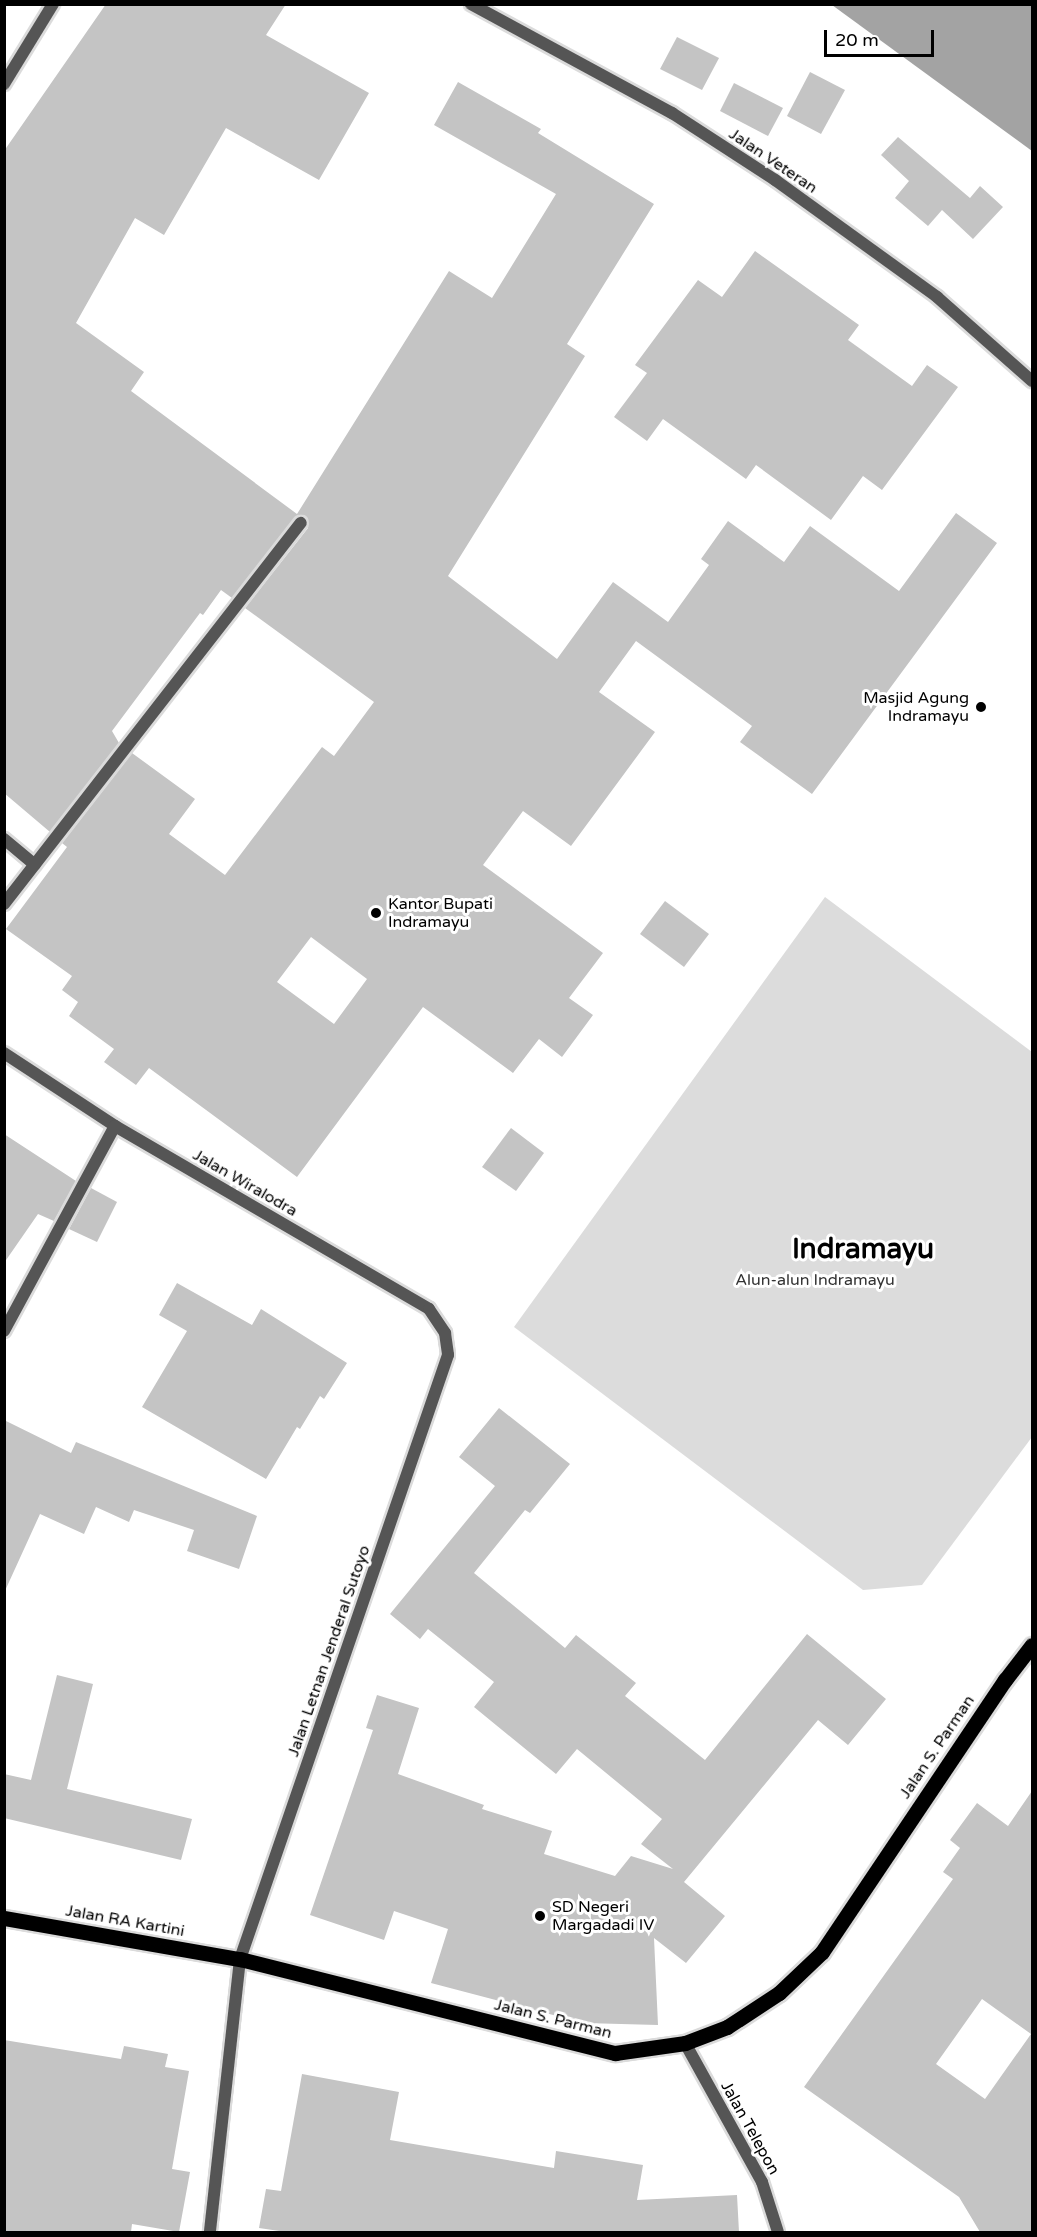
<!DOCTYPE html>
<html>
<head>
<meta charset="utf-8">
<style>
  body { margin:0 }
  #map { position:relative; width:1037px; height:2237px; overflow:hidden; background:#fff; font-family:"Varela Round",sans-serif }
  div>[style] { position:absolute }
  .green>* { inset:0; background:#dcdcdc }
  .water>* { inset:0; background:#a3a3a3 }
  .building>* { inset:0; background:#c4c4c4 }
  .roads { filter:drop-shadow(2px 0 #dbdbdb) drop-shadow(-2px 0 #dbdbdb) drop-shadow(0 2px #dbdbdb) drop-shadow(0 -2px #dbdbdb) }
  .street>* { height:12px; margin:-6px; padding:0 6px; transform-origin:6px; border-radius:6px; background:#555 }
  .primary>* { height:15px; margin:-7.5px; padding:0 7.5px; transform-origin:7.5px; border-radius:7.5px; background:#000 }
  .dots>* { width:16px; height:16px; translate:-50% -50%; box-sizing:border-box; border:3px solid #fff; border-radius:50% }
  span { translate:-50% -50%; white-space:nowrap; text-align:center; line-height:1.15; -webkit-text-stroke:6px #fff; paint-order:stroke }
  .street-label { font-size:16px; color:#000 }
  .poi-label { font-size:16px; color:#000 }
  .right { translate:-100% -50%; text-align:right }
  .left { translate:0 -50%; text-align:left }
  .park-label { font-size:16px; color:#333 }
  .town-label { font-size:28px; color:#000; font-weight:700 }
  .frame { position:absolute; inset:0; border:6px solid #000; pointer-events:none }
  .scale { position:absolute; left:824px; top:30px; width:110px; height:27px; box-sizing:border-box; border:3px solid #000; border-top:0; padding-left:8px; font-size:18px; line-height:21px; white-space:nowrap; color:#000; -webkit-text-stroke:4px #fff; paint-order:stroke }
</style>
</head>
<body>
<div id="map">
  <div class="green">
    <div style="clip-path:polygon(825px 897px,1032px 1052px,1032px 1437px,922px 1585px,863px 1590px,514px 1327px)"></div>
  </div>
  <div class="water">
    <div style="clip-path:polygon(832px 5px,1032px 5px,1032px 151px)"></div>
  </div>
  <div class="building">
    <div style="clip-path:polygon(evenodd,106px 4px,286px 4px,266px 35px,369px 93px,319px 180px,226px 128px,164px 235px,135px 218px,76px 323px,144px 372px,131px 391px,297px 514px,449px 271px,492px 298px,556px 194px,434px 125px,458px 82px,541px 129px,538px 133px,654px 204px,567px 344px,585px 356px,448px 576px,557px 659px,613px 582px,668px 622px,709px 565px,701px 559px,728px 521px,784px 562px,810px 526px,899px 591px,956px 513px,997px 543px,812px 794px,740px 742px,752px 726px,636px 641px,599px 692px,655px 732px,571px 846px,523px 811px,483px 865px,603px 953px,569px 998px,593px 1015px,562px 1057px,539px 1039px,513px 1073px,423px 1007px,297px 1177px,149px 1068px,136px 1085px,104px 1062px,114px 1049px,69px 1016px,78px 1002px,62px 990px,72px 976px,6px 929px,67px 847px,62px 843px,132px 753px,195px 799px,169px 834px,225px 875px,322px 747px,334px 756px,374px 702px,245px 608px,308px 528px,308px 519px,298px 515px,232px 598px,221px 590px,203px 615px,200px 613px,112px 731px,119px 743px,50px 832px,4px 793px,4px 151px,106px 4px,311px 937px,367px 979px,334px 1024px,277px 982px,311px 937px)"></div>
    <div style="clip-path:polygon(677px 37px,719px 58px,702px 90px,660px 69px)"></div>
    <div style="clip-path:polygon(810px 72px,845px 90px,821px 134px,787px 116px)"></div>
    <div style="clip-path:polygon(734px 83px,783px 108px,768px 136px,720px 111px)"></div>
    <div style="clip-path:polygon(898px 137px,970px 198px,980px 186px,1003px 207px,973px 239px,942px 210px,928px 226px,895px 198px,909px 181px,881px 155px)"></div>
    <div style="clip-path:polygon(755px 251px,859px 325px,848px 340px,912px 386px,927px 365px,958px 387px,882px 490px,863px 476px,831px 520px,756px 465px,746px 479px,663px 419px,647px 441px,614px 417px,647px 373px,635px 365px,698px 280px,722px 297px)"></div>
    <div style="clip-path:polygon(665px 901px,709px 934px,684px 967px,640px 934px)"></div>
    <div style="clip-path:polygon(511px 1128px,544px 1153px,516px 1191px,482px 1167px)"></div>
    <div style="clip-path:polygon(4px 1134px,76px 1181px,54px 1221px,38px 1214px,4px 1263px)"></div>
    <div style="clip-path:polygon(91px 1188px,117px 1202px,97px 1242px,69px 1229px)"></div>
    <div style="clip-path:polygon(177px 1283px,252px 1325px,261px 1309px,347px 1363px,324px 1399px,320px 1396px,300px 1429px,297px 1427px,266px 1479px,142px 1407px,187px 1331px,159px 1315px)"></div>
    <div style="clip-path:polygon(499px 1408px,570px 1464px,530px 1513px,525px 1510px,474px 1573px,565px 1648px,576px 1635px,636px 1683px,625px 1696px,705px 1760px,807px 1634px,886px 1699px,848px 1745px,818px 1720px,684px 1882px,725px 1916px,686px 1963px,654px 1938px,658px 2025px,584px 2023px,431px 1983px,448px 1929px,394px 1911px,384px 1940px,310px 1915px,373px 1730px,366px 1728px,377px 1695px,419px 1708px,398px 1774px,484px 1805px,482px 1809px,552px 1831px,544px 1854px,615px 1876px,631px 1856px,673px 1869px,641px 1844px,662px 1819px,577px 1749px,556px 1774px,474px 1707px,494px 1682px,428px 1629px,420px 1639px,390px 1614px,495px 1486px,459px 1457px)"></div>
    <div style="clip-path:polygon(4px 1420px,71px 1453px,76px 1442px,257px 1516px,239px 1569px,187px 1551px,194px 1530px,134px 1510px,129px 1522px,96px 1507px,84px 1534px,40px 1514px,4px 1593px)"></div>
    <div style="clip-path:polygon(57px 1675px,93px 1684px,67px 1789px,192px 1819px,181px 1860px,4px 1818px,4px 1774px,31px 1780px)"></div>
    <div style="clip-path:polygon(evenodd,1032px 1791px,1032px 2232px,980px 2232px,959px 2197px,804px 2087px,953px 1879px,943px 1872px,960px 1848px,950px 1840px,977px 1803px,1008px 1826px,1032px 1791px,982px 1999px,1031px 2034px,985px 2099px,936px 2064px,982px 1999px)"></div>
    <div style="clip-path:polygon(4px 2040px,121px 2059px,124px 2046px,168px 2054px,165px 2067px,189px 2071px,172px 2169px,190px 2172px,179px 2232px,132px 2224px,131px 2232px,4px 2232px)"></div>
    <div style="clip-path:polygon(302px 2074px,399px 2092px,390px 2140px,554px 2168px,556px 2151px,643px 2165px,637px 2200px,737px 2195px,739px 2232px,286px 2232px,259px 2228px,266px 2189px,281px 2191px)"></div>
  </div>
  <div class="roads">
    <div class="street">
      <div style="left:471px;top:4px;width:229px;rotate:28.5deg"></div>
      <div style="left:672px;top:113px;width:123px;rotate:33deg"></div>
      <div style="left:775px;top:180px;width:200px;rotate:35.8deg"></div>
      <div style="left:937px;top:297px;width:127px;rotate:41.5deg"></div>
      <div style="left:4px;top:84px;width:94px;rotate:-58.5deg"></div>
      <div style="left:4px;top:839px;width:40px;rotate:40deg"></div>
      <div style="left:4px;top:904px;width:483px;rotate:-52.1deg"></div>
      <div style="left:4px;top:1053px;width:133px;rotate:33.3deg"></div>
      <div style="left:115px;top:1126px;width:363px;rotate:30.2deg"></div>
      <div style="left:429px;top:1309px;width:29px;rotate:56deg"></div>
      <div style="left:445px;top:1333px;width:22px;rotate:82deg"></div>
      <div style="left:448px;top:1355px;width:639px;rotate:109deg"></div>
      <div style="left:240px;top:1959px;width:275px;rotate:96.3deg"></div>
      <div style="left:4px;top:1331px;width:233px;rotate:-61.6deg"></div>
      <div style="left:685px;top:2043px;width:159px;rotate:61deg"></div>
      <div style="left:762px;top:2182px;width:52px;rotate:72.3deg"></div>
    </div>
    <div class="primary">
      <div style="left:4px;top:1918px;width:240px;rotate:9.9deg"></div>
      <div style="left:240px;top:1959px;width:387px;rotate:14.1deg"></div>
      <div style="left:615px;top:2053px;width:71px;rotate:-8.1deg"></div>
      <div style="left:685px;top:2043px;width:45px;rotate:-20.9deg"></div>
      <div style="left:727px;top:2027px;width:62px;rotate:-33.2deg"></div>
      <div style="left:779px;top:1993px;width:59px;rotate:-43.6deg"></div>
      <div style="left:822px;top:1952px;width:328px;rotate:-56.1deg"></div>
      <div style="left:1005px;top:1680px;width:44px;rotate:-52.4deg"></div>
    </div>
  </div>
  <div class="dots">
    <div style="left:981px;top:707px;background:#000"></div>
    <div style="left:376px;top:913px;background:#000"></div>
    <div style="left:540px;top:1916px;background:#000"></div>
  </div>
  <div class="street-label">
    <span style="left:773px;top:161px;rotate:34deg">Jalan Veteran</span>
    <span style="left:245px;top:1183px;rotate:30deg">Jalan Wiralodra</span>
    <span style="left:329px;top:1651px;rotate:-71deg">Jalan Letnan Jenderal Sutoyo</span>
    <span style="left:937px;top:1747px;rotate:-56deg">Jalan S. Parman</span>
    <span style="left:125px;top:1921px;rotate:10deg">Jalan RA Kartini</span>
    <span style="left:553px;top:2019px;rotate:14deg">Jalan S. Parman</span>
    <span style="left:750px;top:2128px;rotate:61deg">Jalan Telepon</span>
  </div>
  <div class="poi-label">
    <span class="right" style="left:969px;top:707px">Masjid Agung<br>Indramayu</span>
    <span class="left" style="left:388px;top:913px">Kantor Bupati<br>Indramayu</span>
    <span class="left" style="left:552px;top:1916px">SD Negeri<br>Margadadi IV</span>
  </div>
  <div class="park-label">
    <span style="left:815px;top:1280px">Alun-alun Indramayu</span>
  </div>
  <div class="town-label">
    <span style="left:863px;top:1249px">Indramayu</span>
  </div>
  <div class="frame"></div>
  <div class="scale">20 m</div>
</div>
</body>
</html>
